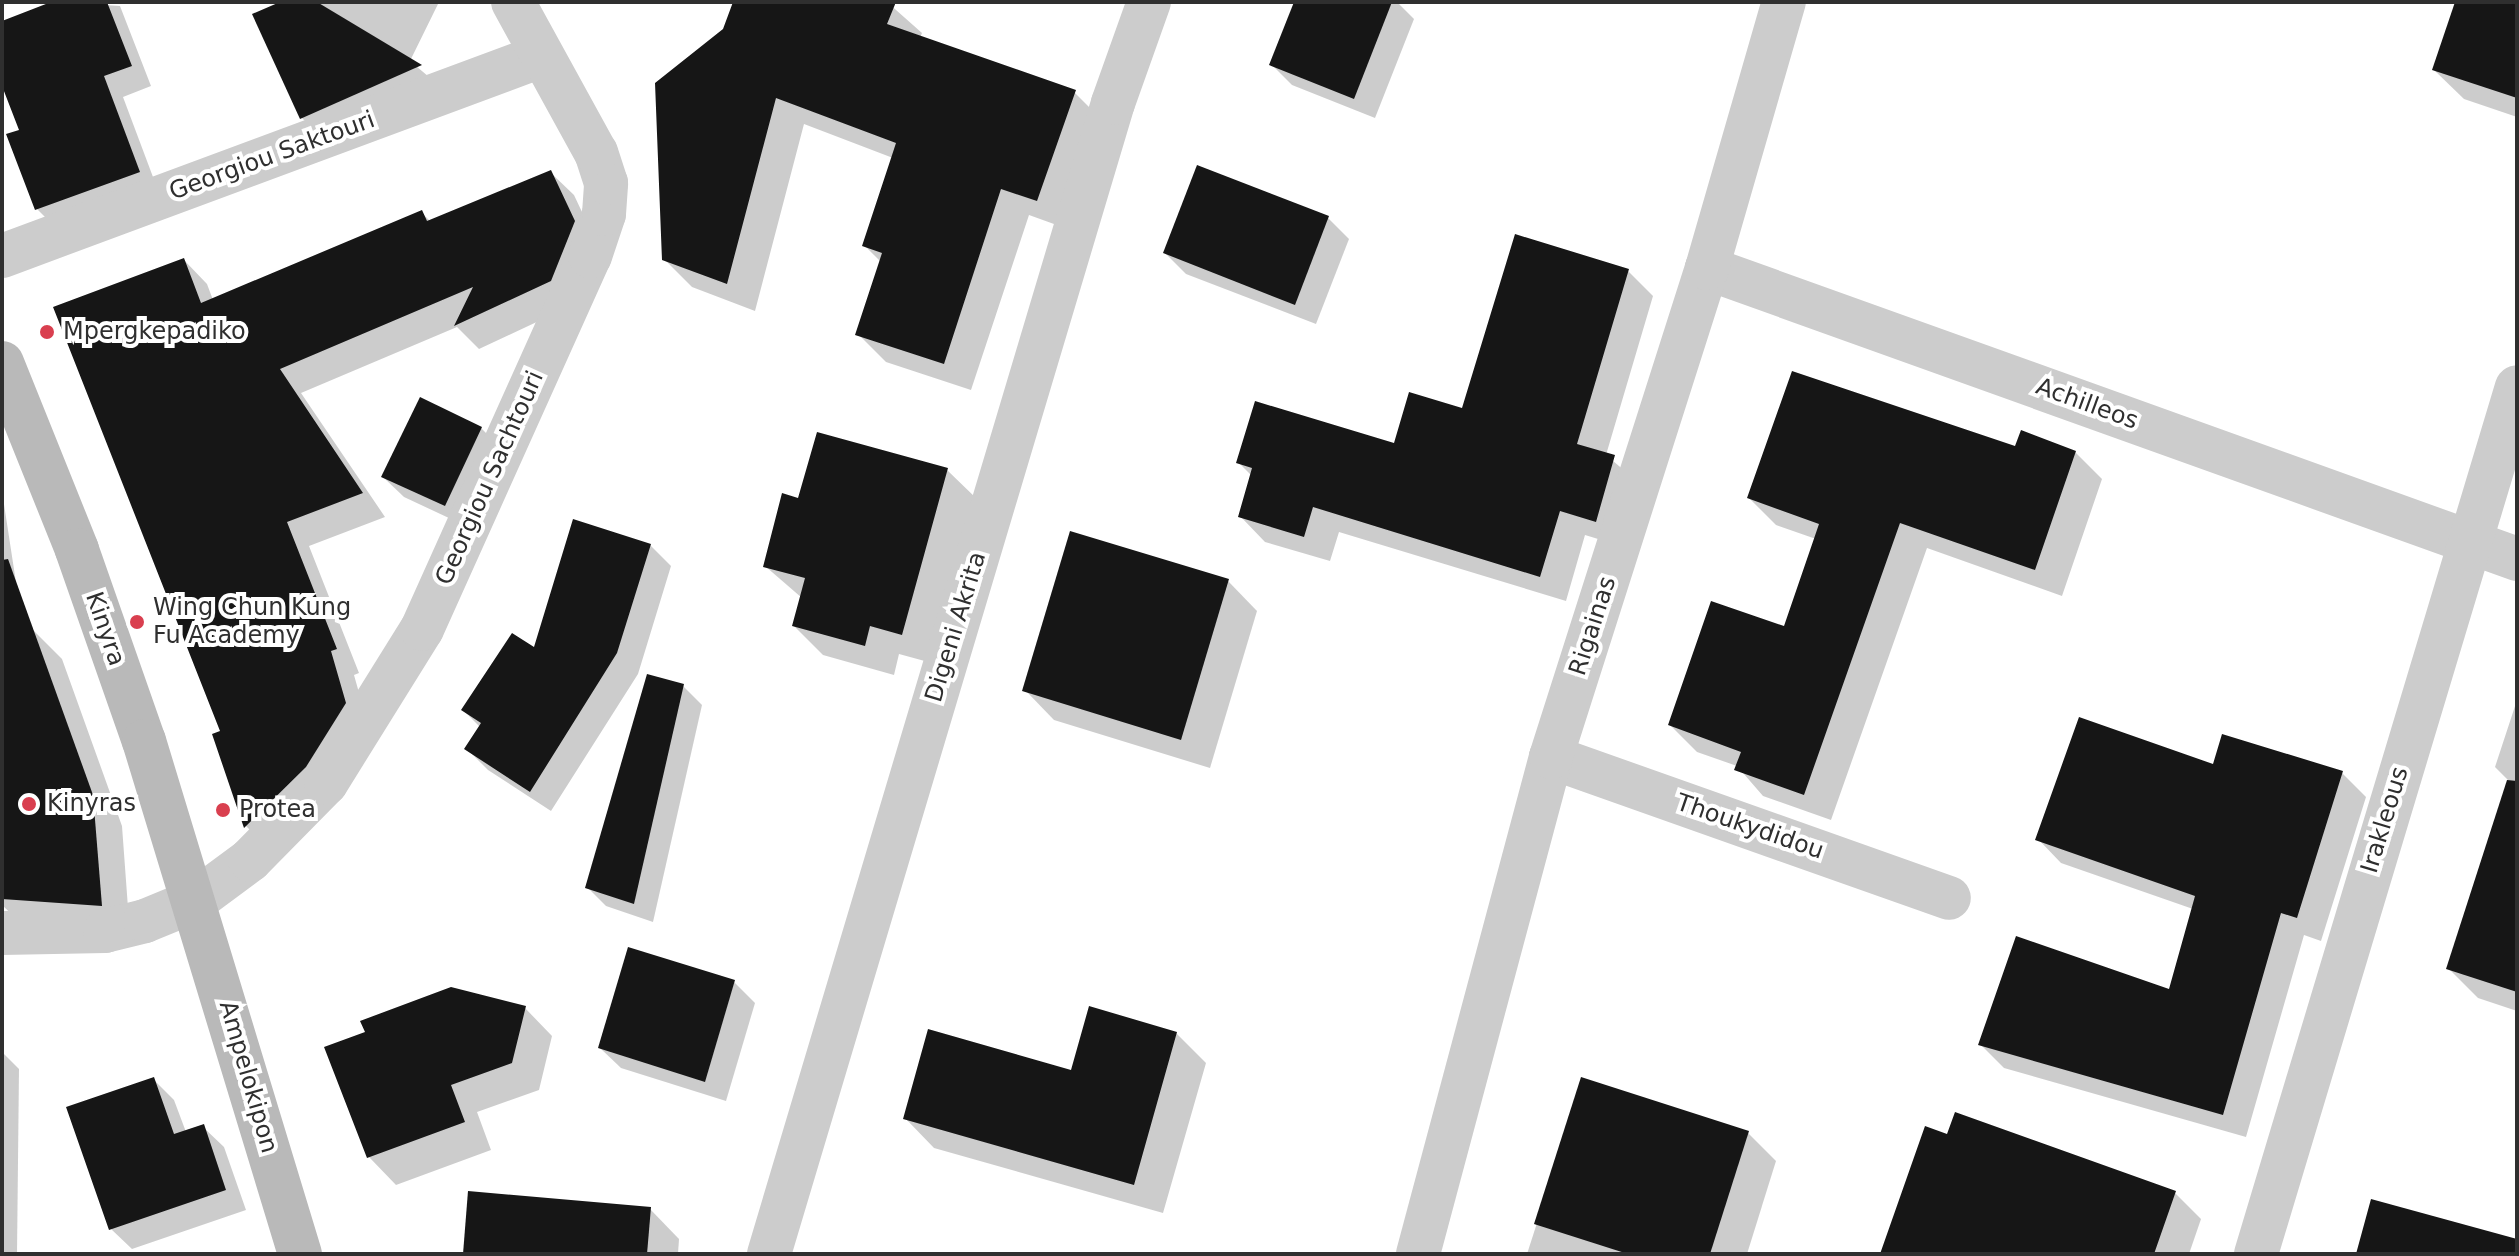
<!DOCTYPE html>
<html>
<head>
<meta charset="utf-8">
<style>
  body { margin:0 }
  #map { position:relative; width:2519px; height:1256px; overflow:hidden; background:#fff; font-family:"DejaVu Sans",sans-serif }
  div>[style] { position:absolute }
  .shadow>* { inset:0; background:#0003 }
  .building>* { inset:0; background:#161616 }
  .street>* { height:44px; margin:-22px; padding:0 22px; transform-origin:22px; border-radius:22px; background:#ccc }
  .secondary>* { height:44px; margin:-22px; padding:0 22px; transform-origin:22px; border-radius:22px; background:#b9b9b9 }
  .dots>* { width:22px; height:22px; translate:-50% -50%; box-sizing:border-box; border:4px solid #fff; border-radius:50% }
  span { translate:-50% -50%; white-space:nowrap; text-align:center; line-height:1.15; -webkit-text-stroke:8px #fff; paint-order:stroke }
  .street-label { font-size:24px; color:#2f2f2f }
  .poi-label { font-size:24px; color:#2f2f2f }
  .left { translate:0 -50%; text-align:left }
  .frame { position:absolute; inset:0; border:4px solid #2f2f2f; pointer-events:none }
</style>
</head>
<body>
<div id="map">
  <div class="shadow">
    <div style="clip-path:polygon(57px 2px,120px 6px,151px 86px,123px 97px,159px 193px,58px 230px,37px 209px,22px 131px,2px 81px,2px 23px)"></div>
    <div style="clip-path:polygon(285px 2px,439px 2px,410px 61px,441px 87px,322px 138px,302px 118px)"></div>
    <div style="clip-path:polygon(735px 2px,887px 2px,922px 33px,920px 38px,1074px 92px,1102px 120px,1065px 228px,1029px 215px,971px 390px,886px 362px,858px 334px,881px 262px,865px 246px,893px 158px,804px 124px,755px 311px,692px 287px,664px 259px)"></div>
    <div style="clip-path:polygon(1296px 2px,1397px 2px,1414px 19px,1375px 118px,1292px 85px,1271px 64px)"></div>
    <div style="clip-path:polygon(2457px 2px,2517px 2px,2517px 117px,2464px 99px,2434px 70px)"></div>
    <div style="clip-path:polygon(550px 172px,574px 195px,598px 246px,575px 304px,479px 349px,457px 327px,301px 393px,385px 517px,309px 546px,359px 673px,354px 675px,369px 728px,269px 849px,246px 826px,214px 735px,223px 732px,184px 260px,207px 284px,213px 300px,422px 213px,431px 222px)"></div>
    <div style="clip-path:polygon(1328px 218px,1349px 239px,1316px 324px,1186px 274px,1165px 253px)"></div>
    <div style="clip-path:polygon(1628px 271px,1653px 296px,1606px 455px,1639px 483px,1621px 546px,1585px 535px,1566px 601px,1339px 532px,1330px 561px,1265px 542px,1240px 516px,1252px 476px,1238px 462px,1395px 446px,1463px 411px)"></div>
    <div style="clip-path:polygon(481px 428px,502px 449px,466px 526px,404px 497px,383px 477px)"></div>
    <div style="clip-path:polygon(2017px 449px,2075px 452px,2102px 479px,2062px 596px,1927px 548px,1831px 820px,1763px 796px,1737px 766px,1697px 752px,1670px 725px,1785px 629px,1816px 539px,1776px 525px,1749px 498px)"></div>
    <div style="clip-path:polygon(947px 470px,977px 499px,932px 663px,899px 654px,894px 675px,823px 655px,794px 626px,802px 598px,765px 566px,800px 501px)"></div>
    <div style="clip-path:polygon(2px 491px,23px 628px,32px 629px,62px 659px,122px 826px,130px 935px,24px 926px,2px 905px)"></div>
    <div style="clip-path:polygon(650px 545px,671px 566px,638px 674px,551px 811px,488px 770px,467px 749px,481px 728px,463px 710px)"></div>
    <div style="clip-path:polygon(1228px 581px,1257px 611px,1210px 768px,1054px 720px,1025px 690px)"></div>
    <div style="clip-path:polygon(683px 686px,702px 705px,653px 922px,606px 906px,587px 887px)"></div>
    <div style="clip-path:polygon(2517px 700px,2517px 1011px,2478px 998px,2448px 968px,2509px 781px,2495px 767px)"></div>
    <div style="clip-path:polygon(2214px 767px,2342px 773px,2366px 797px,2321px 941px,2304px 935px,2246px 1137px,2004px 1068px,1980px 1044px,2170px 992px,2193px 909px,2061px 863px,2038px 839px)"></div>
    <div style="clip-path:polygon(734px 982px,755px 1003px,726px 1101px,621px 1068px,600px 1048px)"></div>
    <div style="clip-path:polygon(525px 1008px,552px 1036px,539px 1090px,477px 1112px,491px 1150px,396px 1185px,369px 1157px)"></div>
    <div style="clip-path:polygon(1176px 1033px,1206px 1063px,1163px 1213px,934px 1148px,905px 1118px,1073px 1072px)"></div>
    <div style="clip-path:polygon(2px 1052px,19px 1069px,17px 1254px,2px 1254px)"></div>
    <div style="clip-path:polygon(153px 1079px,174px 1100px,186px 1132px,203px 1127px,224px 1147px,246px 1210px,132px 1249px,111px 1229px)"></div>
    <div style="clip-path:polygon(1583px 1080px,1748px 1133px,1776px 1161px,1747px 1254px,1527px 1254px)"></div>
    <div style="clip-path:polygon(2175px 1193px,2201px 1219px,2189px 1254px,1882px 1254px)"></div>
    <div style="clip-path:polygon(650px 1209px,679px 1239px,678px 1254px,465px 1254px)"></div>
  </div>
  <div class="building">
    <div style="clip-path:polygon(51px 2px,107px 2px,132px 66px,104px 76px,140px 172px,35px 210px,6px 134px,19px 130px,2px 86px,2px 21px)"></div>
    <div style="clip-path:polygon(280px 2px,317px 2px,422px 65px,300px 119px,252px 14px)"></div>
    <div style="clip-path:polygon(733px 2px,896px 2px,887px 24px,1076px 90px,1037px 201px,1001px 189px,944px 364px,855px 335px,882px 253px,862px 246px,896px 143px,776px 98px,727px 284px,662px 260px,655px 83px,723px 29px)"></div>
    <div style="clip-path:polygon(1294px 2px,1392px 2px,1354px 99px,1269px 65px)"></div>
    <div style="clip-path:polygon(2455px 2px,2517px 2px,2517px 98px,2432px 70px)"></div>
    <div style="clip-path:polygon(1197px 165px,1329px 216px,1295px 305px,1163px 253px)"></div>
    <div style="clip-path:polygon(551px 170px,575px 221px,551px 281px,454px 326px,473px 287px,280px 369px,363px 493px,287px 522px,337px 649px,331px 651px,346px 703px,306px 767px,244px 828px,212px 734px,220px 731px,53px 307px,184px 258px,201px 303px,422px 210px,427px 221px)"></div>
    <div style="clip-path:polygon(1515px 234px,1629px 269px,1577px 444px,1615px 455px,1596px 522px,1560px 511px,1540px 577px,1313px 507px,1304px 537px,1238px 517px,1252px 468px,1236px 463px,1255px 401px,1394px 443px,1409px 392px,1462px 408px)"></div>
    <div style="clip-path:polygon(1792px 371px,2015px 446px,2021px 430px,2076px 451px,2035px 570px,1900px 523px,1804px 795px,1734px 770px,1741px 752px,1668px 725px,1711px 601px,1784px 626px,1819px 524px,1747px 498px)"></div>
    <div style="clip-path:polygon(420px 397px,482px 427px,445px 506px,381px 477px)"></div>
    <div style="clip-path:polygon(817px 432px,948px 468px,902px 635px,870px 626px,865px 646px,792px 626px,805px 578px,763px 567px,782px 493px,798px 498px)"></div>
    <div style="clip-path:polygon(573px 519px,651px 544px,617px 653px,530px 792px,464px 749px,481px 723px,461px 710px,512px 633px,534px 647px)"></div>
    <div style="clip-path:polygon(1070px 531px,1229px 579px,1181px 740px,1022px 691px)"></div>
    <div style="clip-path:polygon(8px 559px,93px 795px,102px 906px,2px 899px,2px 560px)"></div>
    <div style="clip-path:polygon(647px 674px,684px 684px,634px 904px,585px 888px)"></div>
    <div style="clip-path:polygon(2079px 717px,2213px 764px,2222px 734px,2343px 771px,2297px 918px,2281px 913px,2223px 1115px,1978px 1045px,2016px 936px,2169px 989px,2195px 896px,2035px 840px)"></div>
    <div style="clip-path:polygon(2507px 780px,2517px 781px,2517px 992px,2446px 969px)"></div>
    <div style="clip-path:polygon(628px 947px,735px 980px,705px 1082px,598px 1048px)"></div>
    <div style="clip-path:polygon(451px 987px,526px 1006px,512px 1063px,451px 1085px,465px 1122px,367px 1158px,324px 1047px,365px 1032px,360px 1021px)"></div>
    <div style="clip-path:polygon(1089px 1006px,1177px 1032px,1134px 1185px,903px 1119px,928px 1029px,1071px 1070px)"></div>
    <div style="clip-path:polygon(154px 1077px,174px 1134px,204px 1124px,226px 1190px,109px 1230px,66px 1107px)"></div>
    <div style="clip-path:polygon(1581px 1077px,1749px 1131px,1710px 1254px,1628px 1254px,1534px 1224px)"></div>
    <div style="clip-path:polygon(1955px 1112px,2176px 1191px,2154px 1254px,1880px 1254px,1925px 1126px,1947px 1134px)"></div>
    <div style="clip-path:polygon(468px 1191px,651px 1207px,647px 1254px,463px 1254px)"></div>
    <div style="clip-path:polygon(2371px 1199px,2517px 1239px,2515px 1254px,2356px 1254px)"></div>
  </div>
  <div class="street">
    <div style="left:2px;top:256px;width:575px;rotate:-20.36deg"></div>
    <div style="left:1707px;top:268px;width:861px;rotate:19.76deg"></div>
    <div style="left:1551px;top:757px;width:422px;rotate:19.5deg"></div>
    <div style="left:2px;top:933px;width:103px;rotate:-1.1deg"></div>
    <div style="left:105px;top:931px;width:41px;rotate:-14deg"></div>
    <div style="left:145px;top:921px;width:55px;rotate:-22.4deg"></div>
    <div style="left:196px;top:900px;width:67px;rotate:-36.5deg"></div>
    <div style="left:250px;top:860px;width:108px;rotate:-45.4deg"></div>
    <div style="left:326px;top:783px;width:181px;rotate:-58.1deg"></div>
    <div style="left:422px;top:629px;width:409px;rotate:-65.8deg"></div>
    <div style="left:590px;top:256px;width:44px;rotate:-71.6deg"></div>
    <div style="left:604px;top:214px;width:31px;rotate:-86deg"></div>
    <div style="left:606px;top:183px;width:32px;rotate:-108deg"></div>
    <div style="left:596px;top:153px;width:172px;rotate:-118.8deg"></div>
    <div style="left:769px;top:1254px;width:1201px;rotate:-73.36deg"></div>
    <div style="left:1113px;top:103px;width:107px;rotate:-70.4deg"></div>
    <div style="left:1418px;top:1254px;width:514px;rotate:-75.02deg"></div>
    <div style="left:1551px;top:757px;width:513px;rotate:-72.31deg"></div>
    <div style="left:1707px;top:268px;width:277px;rotate:-73.9deg"></div>
    <div style="left:2256px;top:1254px;width:905px;rotate:-73.25deg"></div>
  </div>
  <div class="secondary">
    <div style="left:2px;top:363px;width:201px;rotate:68.1deg"></div>
    <div style="left:77px;top:550px;width:202px;rotate:70.7deg"></div>
    <div style="left:144px;top:741px;width:536px;rotate:73.09deg"></div>
  </div>
  <div class="dots">
    <div style="left:47px;top:332px;background:#d93f4f"></div>
    <div style="left:137px;top:622px;background:#d93f4f"></div>
    <div style="left:29px;top:804px;background:#d93f4f"></div>
    <div style="left:223px;top:810px;background:#d93f4f"></div>
  </div>
  <div class="street-label">
    <span style="left:272px;top:156px;rotate:-20deg">Georgiou Saktouri</span>
    <span style="left:2087px;top:404px;rotate:20deg">Achilleos</span>
    <span style="left:490px;top:478px;rotate:-66deg">Georgiou Sachtouri</span>
    <span style="left:1593px;top:626px;rotate:-72deg">Rigainas</span>
    <span style="left:956px;top:627px;rotate:-73deg">Digeni Akrita</span>
    <span style="left:105px;top:629px;rotate:71deg">Kinyra</span>
    <span style="left:2385px;top:820px;rotate:-73deg">Irakleous</span>
    <span style="left:1750px;top:827px;rotate:19deg">Thoukydidou</span>
    <span style="left:248px;top:1077px;rotate:74deg">Ampelokipon</span>
  </div>
  <div class="poi-label">
    <span class="left" style="left:63px;top:332px">Mpergkepadiko</span>
    <span class="left" style="left:153px;top:622px">Wing Chun Kung<br>Fu Academy</span>
    <span class="left" style="left:47px;top:804px">Kinyras</span>
    <span class="left" style="left:239px;top:810px">Protea</span>
  </div>
  <div class="frame"></div>
</div>
</body>
</html>
